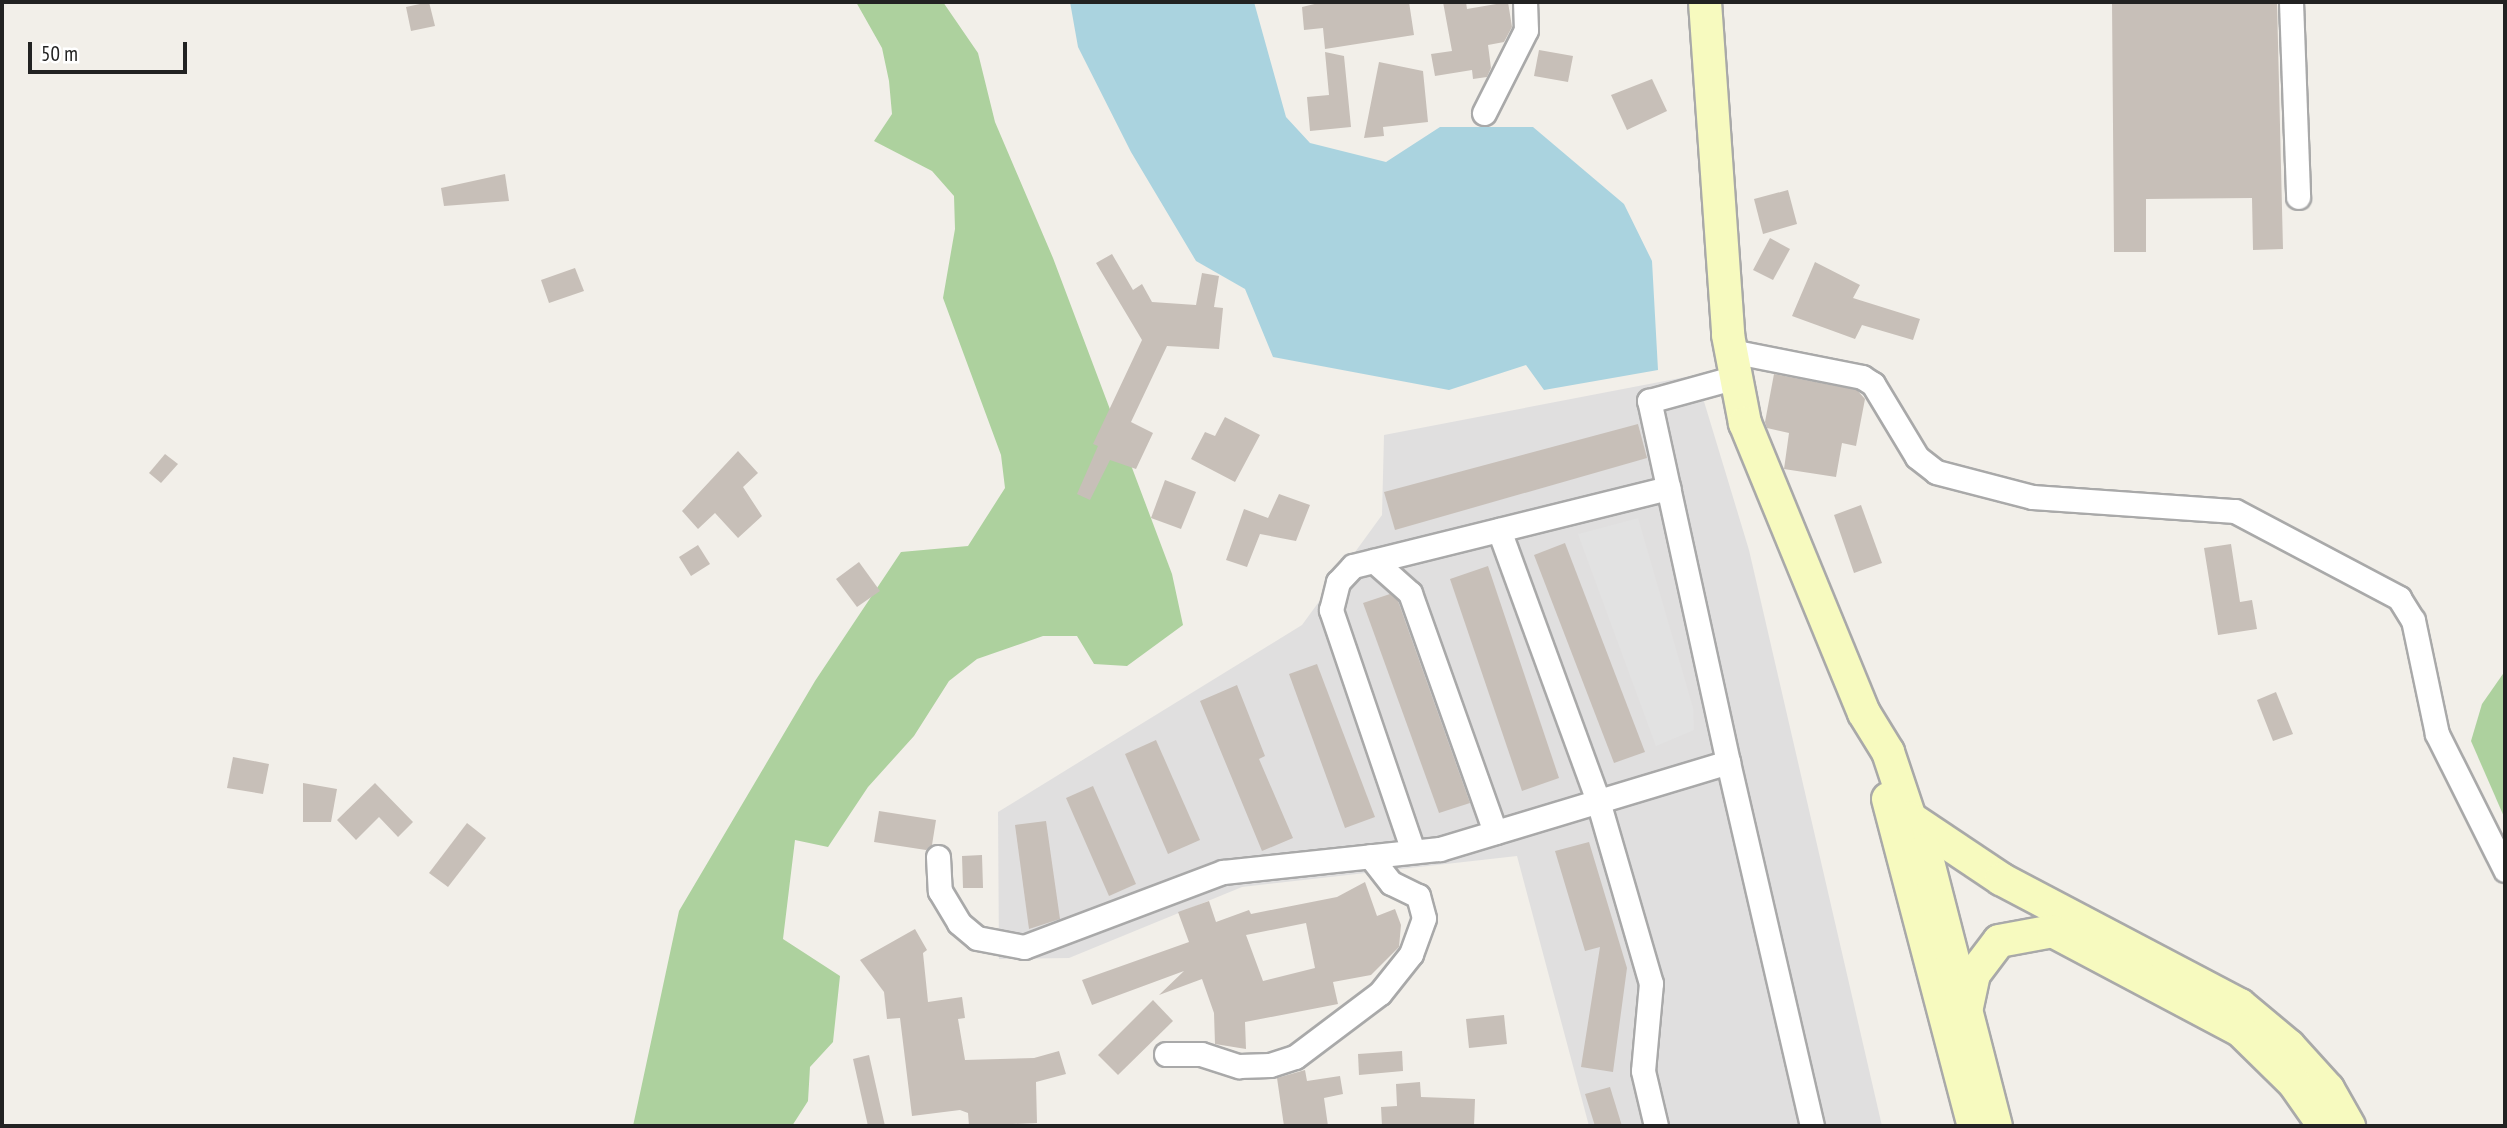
<!DOCTYPE html>
<html>
<head>
<meta charset="utf-8">
<style>
  body { margin:0 }
  #map { position:relative; width:2507px; height:1128px; overflow:hidden; background:#f2efe9; font-family:"PT Sans Narrow",sans-serif }
  div>[style] { position:absolute }
  .residential>* { inset:0; background:#e0dfdf }
  .forest>* { inset:0; background:#add19e }
  .parking>* { inset:0; background:#e2e2e2 }
  .water>* { inset:0; background:#aad3df }
  .building>* { inset:0; background:#c7bfb8 }
  .roads { filter:drop-shadow(2px 0 #a9a9a9) drop-shadow(-2px 0 #a9a9a9) drop-shadow(0 2px #a9a9a9) drop-shadow(0 -2px #a9a9a9) }
  .street>* { height:23px; margin:-11.5px; padding:0 11.5px; transform-origin:11.5px; border-radius:11.5px; background:#fff }
  .secondary>* { height:32px; margin:-16px; padding:0 16px; transform-origin:16px; border-radius:16px; background:#f7fabf }
  span { translate:-50% -50%; white-space:nowrap; text-align:center; line-height:1.15; -webkit-text-stroke:5px #fff; paint-order:stroke }
  .frame { position:absolute; inset:0; border:4px solid #222; pointer-events:none }
  .scale { position:absolute; left:28px; top:42px; width:159px; height:32px; box-sizing:border-box; border:4px solid #222; border-top:0; padding-left:9px; font-size:21px; line-height:24px; white-space:nowrap; color:#222; -webkit-text-stroke:5px #fff; paint-order:stroke }
</style>
</head>
<body>
<div id="map">
  <div class="residential">
    <div style="clip-path:polygon(1696px 375px,1749px 550px,1882px 1126px,1589px 1126px,1517px 856px,1242px 887px,1069px 958px,999px 959px,998px 812px,1302px 625px,1382px 515px,1384px 435px)"></div>
  </div>
  <div class="forest">
    <div style="clip-path:polygon(856px 2px,943px 2px,978px 53px,995px 122px,1053px 258px,1172px 574px,1183px 625px,1127px 666px,1094px 664px,1077px 636px,1043px 636px,977px 659px,949px 681px,914px 736px,868px 787px,828px 847px,795px 840px,783px 939px,840px 976px,833px 1042px,810px 1067px,808px 1101px,792px 1126px,633px 1126px,679px 911px,815px 681px,901px 552px,968px 546px,1005px 488px,1001px 455px,943px 298px,955px 229px,954px 196px,932px 171px,874px 141px,892px 114px,889px 81px,882px 48px)"></div>
    <div style="clip-path:polygon(2505px 671px,2505px 819px,2471px 741px,2482px 704px)"></div>
  </div>
  <div class="parking">
    <div style="clip-path:polygon(1638px 518px,1693px 708px,1694px 730px,1656px 746px,1578px 534px)"></div>
  </div>
  <div class="water">
    <div style="clip-path:polygon(1070px 2px,1254px 2px,1286px 117px,1310px 143px,1386px 162px,1440px 127px,1533px 127px,1624px 204px,1652px 261px,1658px 370px,1544px 390px,1526px 365px,1449px 390px,1273px 357px,1245px 289px,1196px 261px,1131px 152px,1078px 47px)"></div>
  </div>
  <div class="building">
    <div style="clip-path:polygon(429px 2px,435px 26px,411px 31px,406px 7px)"></div>
    <div style="clip-path:polygon(1323px 2px,1409px 2px,1414px 35px,1325px 49px,1323px 28px,1304px 30px,1302px 7px)"></div>
    <div style="clip-path:polygon(1443px 2px,1466px 2px,1467px 9px,1508px 2px,1512px 27px,1504px 42px,1488px 45px,1491px 68px,1487px 77px,1473px 79px,1472px 70px,1435px 76px,1431px 54px,1452px 51px)"></div>
    <div style="clip-path:polygon(2112px 2px,2277px 2px,2283px 249px,2253px 250px,2252px 198px,2146px 199px,2146px 252px,2114px 252px)"></div>
    <div style="clip-path:polygon(1539px 50px,1573px 56px,1568px 82px,1534px 76px)"></div>
    <div style="clip-path:polygon(1325px 52px,1344px 56px,1351px 127px,1310px 131px,1307px 97px,1329px 95px)"></div>
    <div style="clip-path:polygon(1379px 62px,1423px 71px,1428px 122px,1383px 127px,1384px 136px,1364px 138px)"></div>
    <div style="clip-path:polygon(1652px 79px,1667px 111px,1627px 130px,1611px 95px)"></div>
    <div style="clip-path:polygon(505px 174px,509px 201px,444px 206px,441px 188px)"></div>
    <div style="clip-path:polygon(1788px 190px,1797px 224px,1763px 234px,1754px 199px)"></div>
    <div style="clip-path:polygon(1770px 238px,1790px 249px,1773px 280px,1753px 270px)"></div>
    <div style="clip-path:polygon(1112px 254px,1133px 290px,1142px 284px,1152px 302px,1196px 305px,1202px 273px,1219px 276px,1214px 307px,1223px 308px,1219px 349px,1167px 346px,1131px 422px,1153px 433px,1136px 469px,1110px 460px,1090px 500px,1077px 494px,1098px 446px,1093px 444px,1142px 340px,1096px 263px)"></div>
    <div style="clip-path:polygon(1815px 262px,1860px 285px,1853px 298px,1920px 319px,1913px 340px,1862px 325px,1855px 339px,1792px 316px)"></div>
    <div style="clip-path:polygon(575px 268px,584px 291px,549px 303px,541px 280px)"></div>
    <div style="clip-path:polygon(1774px 374px,1857px 390px,1865px 399px,1856px 446px,1842px 443px,1836px 477px,1784px 469px,1789px 433px,1767px 428px,1765px 422px)"></div>
    <div style="clip-path:polygon(1225px 417px,1260px 435px,1235px 482px,1191px 459px,1205px 432px,1215px 436px)"></div>
    <div style="clip-path:polygon(1638px 424px,1647px 458px,1395px 530px,1384px 492px)"></div>
    <div style="clip-path:polygon(738px 451px,758px 473px,743px 487px,762px 516px,738px 538px,715px 513px,698px 529px,682px 511px)"></div>
    <div style="clip-path:polygon(165px 454px,178px 464px,161px 483px,149px 473px)"></div>
    <div style="clip-path:polygon(1165px 480px,1196px 492px,1181px 529px,1151px 518px)"></div>
    <div style="clip-path:polygon(1279px 494px,1310px 505px,1296px 541px,1260px 534px,1247px 567px,1226px 560px,1244px 509px,1268px 518px)"></div>
    <div style="clip-path:polygon(1861px 505px,1882px 563px,1854px 573px,1834px 515px)"></div>
    <div style="clip-path:polygon(1565px 543px,1645px 752px,1614px 763px,1534px 555px)"></div>
    <div style="clip-path:polygon(2231px 544px,2240px 602px,2252px 600px,2257px 629px,2218px 635px,2204px 548px)"></div>
    <div style="clip-path:polygon(698px 545px,710px 564px,691px 576px,679px 557px)"></div>
    <div style="clip-path:polygon(859px 562px,880px 591px,857px 607px,836px 579px)"></div>
    <div style="clip-path:polygon(1488px 566px,1559px 778px,1522px 791px,1450px 579px)"></div>
    <div style="clip-path:polygon(1390px 594px,1398px 601px,1470px 803px,1439px 813px,1363px 603px)"></div>
    <div style="clip-path:polygon(1317px 664px,1375px 817px,1345px 828px,1289px 674px)"></div>
    <div style="clip-path:polygon(1237px 685px,1265px 756px,1259px 759px,1293px 838px,1262px 851px,1200px 701px)"></div>
    <div style="clip-path:polygon(2276px 692px,2293px 734px,2273px 741px,2257px 700px)"></div>
    <div style="clip-path:polygon(1156px 740px,1200px 840px,1168px 854px,1125px 754px)"></div>
    <div style="clip-path:polygon(233px 757px,269px 764px,263px 794px,227px 788px)"></div>
    <div style="clip-path:polygon(303px 783px,337px 789px,331px 822px,303px 822px)"></div>
    <div style="clip-path:polygon(375px 783px,413px 822px,398px 837px,379px 817px,356px 840px,337px 820px)"></div>
    <div style="clip-path:polygon(1093px 786px,1136px 884px,1109px 896px,1066px 798px)"></div>
    <div style="clip-path:polygon(879px 811px,936px 820px,932px 845px,926px 850px,874px 842px)"></div>
    <div style="clip-path:polygon(1046px 821px,1060px 919px,1029px 929px,1015px 825px)"></div>
    <div style="clip-path:polygon(467px 823px,486px 838px,448px 887px,429px 873px)"></div>
    <div style="clip-path:polygon(1589px 842px,1627px 968px,1613px 1072px,1581px 1067px,1600px 947px,1585px 951px,1555px 851px)"></div>
    <div style="clip-path:polygon(982px 855px,983px 888px,963px 888px,962px 856px)"></div>
    <div style="clip-path:polygon(evenodd,1365px 882px,1377px 916px,1395px 909px,1401px 925px,1399px 947px,1371px 975px,1333px 982px,1338px 1004px,1245px 1022px,1246px 1049px,1215px 1044px,1214px 1013px,1202px 979px,1159px 995px,1184px 971px,1092px 1005px,1082px 980px,1189px 942px,1178px 912px,1209px 901px,1216px 922px,1249px 910px,1251px 914px,1337px 897px,1365px 882px,1306px 923px,1315px 968px,1263px 981px,1246px 935px,1306px 923px)"></div>
    <div style="clip-path:polygon(915px 929px,927px 950px,923px 953px,928px 1002px,962px 997px,965px 1018px,958px 1019px,965px 1060px,1034px 1058px,1059px 1051px,1066px 1074px,1036px 1082px,1037px 1123px,969px 1126px,968px 1113px,960px 1110px,912px 1116px,900px 1018px,887px 1019px,884px 992px,860px 960px)"></div>
    <div style="clip-path:polygon(1153px 1000px,1173px 1021px,1118px 1075px,1098px 1055px)"></div>
    <div style="clip-path:polygon(1504px 1015px,1507px 1044px,1469px 1048px,1466px 1019px)"></div>
    <div style="clip-path:polygon(1402px 1051px,1403px 1071px,1359px 1075px,1358px 1054px)"></div>
    <div style="clip-path:polygon(869px 1055px,885px 1126px,868px 1126px,853px 1059px)"></div>
    <div style="clip-path:polygon(1305px 1070px,1307px 1081px,1340px 1076px,1343px 1094px,1324px 1098px,1328px 1126px,1284px 1126px,1277px 1078px)"></div>
    <div style="clip-path:polygon(1420px 1082px,1421px 1097px,1475px 1099px,1474px 1126px,1382px 1126px,1381px 1107px,1397px 1106px,1396px 1084px)"></div>
    <div style="clip-path:polygon(1610px 1087px,1622px 1126px,1595px 1126px,1585px 1094px)"></div>
  </div>
  <div class="roads">
    <div class="street">
      <div style="left:2291px;top:2px;width:195px;rotate:87.9deg"></div>
      <div style="left:1484px;top:113px;width:93px;rotate:-63.2deg"></div>
      <div style="left:1526px;top:30px;width:28px;rotate:-92deg"></div>
      <div style="left:1731px;top:351px;width:134px;rotate:11.2deg"></div>
      <div style="left:1862px;top:377px;width:13px;rotate:32deg"></div>
      <div style="left:1873px;top:384px;width:85px;rotate:58.9deg"></div>
      <div style="left:1917px;top:457px;width:24px;rotate:38deg"></div>
      <div style="left:1936px;top:472px;width:100px;rotate:14.5deg"></div>
      <div style="left:2033px;top:497px;width:202px;rotate:4deg"></div>
      <div style="left:2235px;top:511px;width:186px;rotate:27.9deg"></div>
      <div style="left:2399px;top:598px;width:26px;rotate:58deg"></div>
      <div style="left:2413px;top:620px;width:116px;rotate:78.1deg"></div>
      <div style="left:2437px;top:734px;width:152px;rotate:63.4deg"></div>
      <div style="left:1499px;top:530px;width:289px;rotate:69.9deg"></div>
      <div style="left:1598px;top:801px;width:190px;rotate:73.8deg"></div>
      <div style="left:1651px;top:983px;width:88px;rotate:95.2deg"></div>
      <div style="left:1643px;top:1071px;width:57px;rotate:76.7deg"></div>
      <div style="left:1374px;top:561px;width:48px;rotate:41.6deg"></div>
      <div style="left:1410px;top:593px;width:254px;rotate:70.4deg"></div>
      <div style="left:1728px;top:762px;width:374px;rotate:77deg"></div>
      <div style="left:1413px;top:851px;width:255px;rotate:-108.8deg"></div>
      <div style="left:1331px;top:610px;width:29px;rotate:-76deg"></div>
      <div style="left:1338px;top:582px;width:22px;rotate:-47deg"></div>
      <div style="left:1353px;top:566px;width:325px;rotate:-13.9deg"></div>
      <div style="left:938px;top:857px;width:34px;rotate:87deg"></div>
      <div style="left:940px;top:891px;width:37px;rotate:59deg"></div>
      <div style="left:959px;top:923px;width:23px;rotate:40deg"></div>
      <div style="left:977px;top:938px;width:48px;rotate:10.8deg"></div>
      <div style="left:1024px;top:947px;width:213px;rotate:-20.7deg"></div>
      <div style="left:1223px;top:872px;width:218px;rotate:-6.1deg"></div>
      <div style="left:1440px;top:849px;width:301px;rotate:-16.8deg"></div>
      <div style="left:1728px;top:762px;width:370px;rotate:-102.3deg"></div>
      <div style="left:1649px;top:401px;width:90px;rotate:-15.4deg"></div>
      <div style="left:1166px;top:1054px;width:35px"></div>
      <div style="left:1201px;top:1054px;width:40px;rotate:18deg"></div>
      <div style="left:1239px;top:1066px;width:31px;rotate:-2deg"></div>
      <div style="left:1270px;top:1065px;width:26px;rotate:-18deg"></div>
      <div style="left:1295px;top:1057px;width:106px;rotate:-37deg"></div>
      <div style="left:1380px;top:993px;width:50px;rotate:-51.5deg"></div>
      <div style="left:1411px;top:954px;width:38px;rotate:-70deg"></div>
      <div style="left:1424px;top:918px;width:23px;rotate:-105deg"></div>
      <div style="left:1418px;top:896px;width:30px;rotate:-154deg"></div>
      <div style="left:1391px;top:883px;width:34px;rotate:-128deg"></div>
    </div>
    <div class="secondary">
      <div style="left:1705px;top:2px;width:334px;rotate:86deg"></div>
      <div style="left:1728px;top:335px;width:90px;rotate:79.1deg"></div>
      <div style="left:1745px;top:423px;width:313px;rotate:67.7deg"></div>
      <div style="left:1864px;top:713px;width:46px;rotate:58.4deg"></div>
      <div style="left:1888px;top:752px;width:70px;rotate:71.6deg"></div>
      <div style="left:1910px;top:818px;width:110px;rotate:33.8deg"></div>
      <div style="left:2001px;top:879px;width:270px;rotate:27.8deg"></div>
      <div style="left:2240px;top:1005px;width:64px;rotate:39.9deg"></div>
      <div style="left:2289px;top:1046px;width:58px;rotate:47.8deg"></div>
      <div style="left:2328px;top:1089px;width:43px;rotate:60.4deg"></div>
      <div style="left:1888px;top:799px;width:338px;rotate:75.3deg"></div>
      <div style="left:1925px;top:850px;width:285px;rotate:75.6deg"></div>
      <div style="left:1967px;top:1007px;width:34px;rotate:-78deg"></div>
      <div style="left:1974px;top:974px;width:41px;rotate:-52.9deg"></div>
      <div style="left:1999px;top:941px;width:55px;rotate:-10.5deg"></div>
      <div style="left:2053px;top:931px;width:213px;rotate:28deg"></div>
      <div style="left:2241px;top:1031px;width:74px;rotate:44.5deg"></div>
      <div style="left:2294px;top:1083px;width:52px;rotate:55.1deg"></div>
    </div>
  </div>
  <div class="frame"></div>
  <div class="scale">50 m</div>
</div>
</body>
</html>
